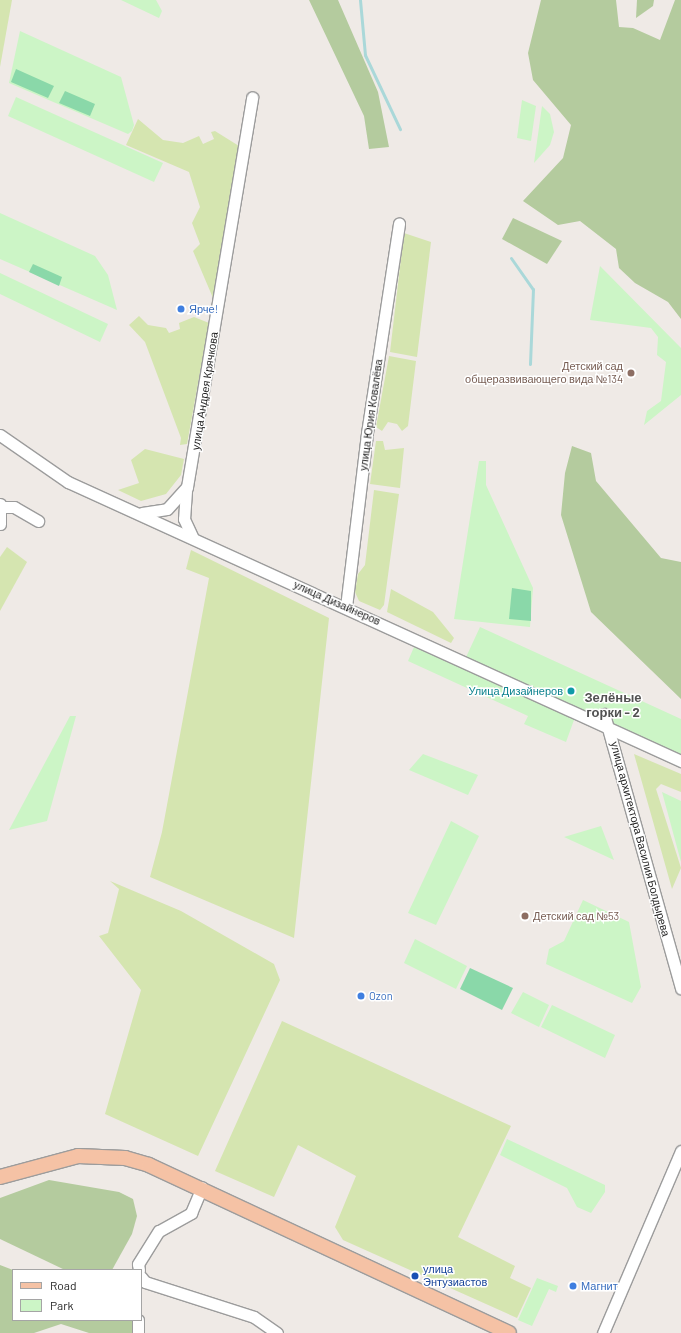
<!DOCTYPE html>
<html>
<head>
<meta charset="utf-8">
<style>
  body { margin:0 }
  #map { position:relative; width:681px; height:1333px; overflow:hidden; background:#efeae6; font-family:Barlow,sans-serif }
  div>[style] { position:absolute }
  .grass>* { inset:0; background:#d5e5b0 }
  .forest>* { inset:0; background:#b4cb9e }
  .park>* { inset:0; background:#ccf5c6 }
  .pitch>* { inset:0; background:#8ad8a9 }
  .stream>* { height:3px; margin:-1.5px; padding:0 1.5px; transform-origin:1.5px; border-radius:1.5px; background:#aad8d9 }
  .roads { filter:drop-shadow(1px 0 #9c9c9c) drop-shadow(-1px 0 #9c9c9c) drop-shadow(0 1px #9c9c9c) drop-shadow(0 -1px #9c9c9c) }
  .minor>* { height:11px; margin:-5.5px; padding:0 5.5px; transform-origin:5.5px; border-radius:5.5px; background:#fff }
  .major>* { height:14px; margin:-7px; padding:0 7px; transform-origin:7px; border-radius:7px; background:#f5c2a5 }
  .dots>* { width:11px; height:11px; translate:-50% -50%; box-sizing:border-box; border:2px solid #fff; border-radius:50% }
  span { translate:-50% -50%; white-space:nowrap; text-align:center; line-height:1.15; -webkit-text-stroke:3px #fff; paint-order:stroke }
  .shop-label { font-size:11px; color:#366cbe }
  .left { translate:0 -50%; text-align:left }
  .education-label { font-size:11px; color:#785e54 }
  .right { translate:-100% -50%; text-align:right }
  .street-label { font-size:11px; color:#1f1f1f }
  .culture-label { font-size:11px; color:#0d838f }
  .transit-label { font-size:11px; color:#164399 }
  .quarter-label { font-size:13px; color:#525252; font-weight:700 }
  .legend { position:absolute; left:12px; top:1269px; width:130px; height:52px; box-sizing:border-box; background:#fff; border:1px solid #a5a5a5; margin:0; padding:5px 7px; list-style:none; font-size:12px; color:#1f1f1f }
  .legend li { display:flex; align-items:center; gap:8px; height:20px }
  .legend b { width:20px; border:1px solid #a5a5a5 }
</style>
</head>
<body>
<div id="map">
  <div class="grass">
    <div style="clip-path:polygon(0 0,12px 0,0 67px)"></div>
    <div style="clip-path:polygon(138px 119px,163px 140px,183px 143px,199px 136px,203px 144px,214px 139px,211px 132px,215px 131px,239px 146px,213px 298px,193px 251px,200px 244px,192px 223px,200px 207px,189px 172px,126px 145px)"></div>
    <div style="clip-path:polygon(404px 233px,431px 242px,417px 357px,390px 352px)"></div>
    <div style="clip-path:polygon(139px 316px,148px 325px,166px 328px,169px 333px,180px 329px,179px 323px,194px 317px,209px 323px,187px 444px,180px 445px,181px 438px,145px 342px,129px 325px)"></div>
    <div style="clip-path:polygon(389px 356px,416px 361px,408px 426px,402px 431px,397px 424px,388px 422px,382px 431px,376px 427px)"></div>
    <div style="clip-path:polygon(376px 441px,383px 441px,385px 450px,404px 448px,400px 488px,370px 484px)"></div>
    <div style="clip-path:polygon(145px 449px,184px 459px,181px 475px,166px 494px,141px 501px,118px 490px,139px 483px,131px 460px)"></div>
    <div style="clip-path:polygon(374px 490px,399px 494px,384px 605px,380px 610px,359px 601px,355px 592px,358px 574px,365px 565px)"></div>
    <div style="clip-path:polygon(7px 547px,27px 562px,0 611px,0 557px)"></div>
    <div style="clip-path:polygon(191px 550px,329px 618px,294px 938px,150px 877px,162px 832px,209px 578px,186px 569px)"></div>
    <div style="clip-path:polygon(391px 589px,433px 612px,454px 638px,451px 643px,387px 612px)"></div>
    <div style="clip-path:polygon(634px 754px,681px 774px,681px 792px,661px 784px,656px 789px,681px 868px,672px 889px)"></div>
    <div style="clip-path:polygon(110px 881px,181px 911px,274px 964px,280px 980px,198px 1156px,105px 1114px,141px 990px,99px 936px,108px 933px,119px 889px)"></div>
    <div style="clip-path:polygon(282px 1021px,511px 1126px,458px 1237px,515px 1266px,510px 1278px,531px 1288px,517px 1318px,343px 1240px,335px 1227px,356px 1176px,298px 1145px,274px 1197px,215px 1171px)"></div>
  </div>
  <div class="forest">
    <div style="clip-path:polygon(309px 0,338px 0,378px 92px,389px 147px,369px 149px,364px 116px)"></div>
    <div style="clip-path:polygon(541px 0,616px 0,619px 27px,633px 28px,660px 40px,675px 0,681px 0,681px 319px,668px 302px,635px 283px,619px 268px,616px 249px,580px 221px,558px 225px,523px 201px,563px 158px,571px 125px,533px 80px,528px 53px)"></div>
    <div style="clip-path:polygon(637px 0,654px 0,653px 6px,636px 18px)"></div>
    <div style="clip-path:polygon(513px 218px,562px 241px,547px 264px,502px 239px)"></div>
    <div style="clip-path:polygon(572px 446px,591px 453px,596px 481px,661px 558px,681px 562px,681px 699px,591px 612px,561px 515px,565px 473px)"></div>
    <div style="clip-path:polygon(49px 1180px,119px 1192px,133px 1199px,137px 1216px,132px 1234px,112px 1270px,65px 1270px,0 1239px,0 1198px)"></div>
    <div style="clip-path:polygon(0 1265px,13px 1270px,13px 1320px,134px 1320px,134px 1333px,89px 1333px,61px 1324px,34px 1333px,0 1333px)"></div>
  </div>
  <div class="park">
    <div style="clip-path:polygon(121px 0,156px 0,162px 11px,159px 18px)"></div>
    <div style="clip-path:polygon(20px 31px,121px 77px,134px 125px,132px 131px,128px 134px,9px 83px)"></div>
    <div style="clip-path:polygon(16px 97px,163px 163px,154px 182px,8px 116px)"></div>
    <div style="clip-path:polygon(522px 100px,536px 106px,531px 141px,517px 138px)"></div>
    <div style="clip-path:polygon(542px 106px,550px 114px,554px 132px,550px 145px,534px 163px)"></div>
    <div style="clip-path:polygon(0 213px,95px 256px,108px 275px,117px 310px,0 259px)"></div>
    <div style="clip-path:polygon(600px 266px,681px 348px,681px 395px,644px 425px,647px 411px,661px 401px,666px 362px,657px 355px,658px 337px,651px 328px,590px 320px)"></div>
    <div style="clip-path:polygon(0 273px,108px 324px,100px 342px,0 294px)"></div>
    <div style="clip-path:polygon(479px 461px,486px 461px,486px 485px,533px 588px,530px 627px,454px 619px)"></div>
    <div style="clip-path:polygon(480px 627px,681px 719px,681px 755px,578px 709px,566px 742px,524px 724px,528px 716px,408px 661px,414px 647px,461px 668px)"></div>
    <div style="clip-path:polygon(70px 716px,76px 716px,47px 821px,9px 830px)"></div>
    <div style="clip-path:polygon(423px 754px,478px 775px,468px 795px,409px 770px)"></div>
    <div style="clip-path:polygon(662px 792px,681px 801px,681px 862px)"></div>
    <div style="clip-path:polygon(451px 821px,479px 836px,436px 925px,408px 913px)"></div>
    <div style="clip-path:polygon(601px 826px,614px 860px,564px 837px)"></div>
    <div style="clip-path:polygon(583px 900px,629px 922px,641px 987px,632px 1003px,546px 964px,549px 949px,564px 941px)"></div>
    <div style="clip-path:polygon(415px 939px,467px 966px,456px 989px,404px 963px)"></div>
    <div style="clip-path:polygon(523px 992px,549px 1005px,539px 1027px,511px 1013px)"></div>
    <div style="clip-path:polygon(552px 1005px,615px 1035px,605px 1058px,541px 1027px)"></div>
    <div style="clip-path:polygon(507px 1139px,605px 1185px,605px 1192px,591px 1213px,577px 1207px,567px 1188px,500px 1155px)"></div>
    <div style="clip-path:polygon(537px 1278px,558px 1286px,556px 1292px,549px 1289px,532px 1326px,518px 1320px)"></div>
  </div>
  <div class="pitch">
    <div style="clip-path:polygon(16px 69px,54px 86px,48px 98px,11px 82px)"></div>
    <div style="clip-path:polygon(65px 91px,95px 104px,90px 116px,59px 103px)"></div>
    <div style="clip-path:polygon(33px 264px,62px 277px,59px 286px,29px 272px)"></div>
    <div style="clip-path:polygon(512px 588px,531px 591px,531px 621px,509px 619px)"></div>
    <div style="clip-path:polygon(470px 968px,513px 988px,502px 1010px,460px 989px)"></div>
  </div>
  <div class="stream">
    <div style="left:360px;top:0;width:55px;rotate:84.8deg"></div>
    <div style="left:365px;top:55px;width:82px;rotate:64.7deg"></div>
    <div style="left:511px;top:258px;width:38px;rotate:55deg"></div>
    <div style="left:533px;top:289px;width:75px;rotate:92.3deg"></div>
  </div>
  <div class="roads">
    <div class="minor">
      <div style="left:0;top:435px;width:83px;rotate:34.7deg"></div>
      <div style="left:68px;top:482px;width:674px;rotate:24.47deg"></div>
      <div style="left:186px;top:491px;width:28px;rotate:94deg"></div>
      <div style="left:184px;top:519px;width:21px;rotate:65deg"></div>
      <div style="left:0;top:504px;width:20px;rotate:90deg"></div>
      <div style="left:1px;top:507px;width:13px"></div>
      <div style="left:14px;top:507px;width:28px;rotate:30deg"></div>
      <div style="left:142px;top:513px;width:25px;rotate:-9deg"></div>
      <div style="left:167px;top:509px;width:30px;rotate:-48deg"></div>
      <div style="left:187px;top:487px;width:395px;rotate:-80.5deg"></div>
      <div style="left:346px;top:607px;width:175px;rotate:-83.1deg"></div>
      <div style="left:367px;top:433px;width:212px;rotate:-81.3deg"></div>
      <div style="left:604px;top:714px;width:285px;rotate:74.3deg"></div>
      <div style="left:139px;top:1270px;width:6px;rotate:-99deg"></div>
      <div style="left:138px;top:1264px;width:39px;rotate:-58deg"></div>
      <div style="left:159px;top:1231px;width:37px;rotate:-29deg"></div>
      <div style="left:191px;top:1213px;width:28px;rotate:-67deg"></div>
      <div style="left:141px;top:1277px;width:6px;rotate:51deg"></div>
      <div style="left:145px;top:1282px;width:114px;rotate:17.8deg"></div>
      <div style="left:254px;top:1317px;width:28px;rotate:35deg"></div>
      <div style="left:138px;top:1333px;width:13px;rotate:-90deg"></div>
      <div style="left:603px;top:1333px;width:198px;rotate:-66.8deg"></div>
    </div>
    <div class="major">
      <div style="left:0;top:1177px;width:81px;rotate:-15.1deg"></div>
      <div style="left:78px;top:1156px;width:47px;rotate:2.4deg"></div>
      <div style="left:125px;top:1158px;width:25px;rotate:16deg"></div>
      <div style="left:149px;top:1165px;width:397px;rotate:25deg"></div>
    </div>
  </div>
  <div class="dots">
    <div style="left:181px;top:309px;background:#3f7fe0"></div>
    <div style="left:631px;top:373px;background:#8d6e63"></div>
    <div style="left:571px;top:691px;background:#0f9aa8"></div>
    <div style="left:525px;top:916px;background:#8d6e63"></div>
    <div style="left:361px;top:996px;background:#3f7fe0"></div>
    <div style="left:415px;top:1276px;background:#1a4fb4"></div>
    <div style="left:573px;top:1286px;background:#3f7fe0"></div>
  </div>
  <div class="shop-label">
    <span class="left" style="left:189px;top:309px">Ярче!</span>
    <span class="left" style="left:369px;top:996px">Ozon</span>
    <span class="left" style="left:581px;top:1286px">Магнит</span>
  </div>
  <div class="education-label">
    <span class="right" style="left:623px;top:373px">Детский сад<br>общеразвивающего вида №134</span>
    <span class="left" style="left:533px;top:916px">Детский сад №53</span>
  </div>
  <div class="street-label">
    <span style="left:205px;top:391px;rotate:-81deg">улица Андрея Крячкова</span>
    <span style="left:371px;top:415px;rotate:-82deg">улица Юрия Ковалёва</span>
    <span style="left:337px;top:603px;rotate:24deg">улица Дизайнеров</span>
    <span style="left:640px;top:839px;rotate:75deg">улица архитектора Василия Болдырева</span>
  </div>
  <div class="culture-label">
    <span class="right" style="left:563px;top:691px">Улица Дизайнеров</span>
  </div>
  <div class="transit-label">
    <span class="left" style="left:423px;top:1276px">улица<br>Энтузиастов</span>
  </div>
  <div class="quarter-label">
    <span style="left:613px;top:705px">Зелёные<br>горки - 2</span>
  </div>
  <ul class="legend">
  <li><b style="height:5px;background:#f5c2a5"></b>Road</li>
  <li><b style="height:11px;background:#ccf5c6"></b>Park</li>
  </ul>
</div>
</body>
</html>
